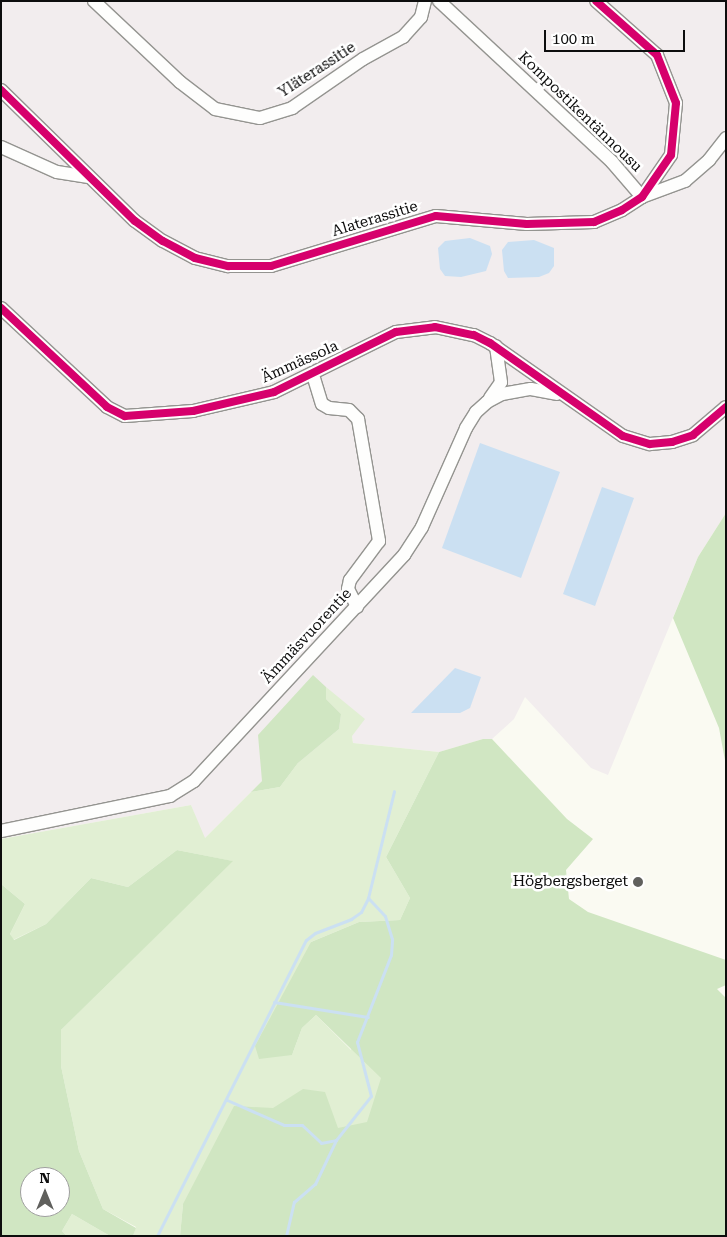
<!DOCTYPE html>
<html>
<head>
<meta charset="utf-8">
<style>
  body { margin:0 }
  #map { position:relative; width:727px; height:1237px; overflow:hidden; background:#fafaf2; font-family:"Roboto Serif",serif }
  div>[style] { position:absolute }
  .industrial>* { inset:0; background:#f2edee }
  .green>* { inset:0; background:#e1efd3 }
  .forest>* { inset:0; background:#d0e6c2 }
  .water>* { inset:0; background:#cbe0f2 }
  .stream>* { height:3px; margin:-1.5px; padding:0 1.5px; transform-origin:1.5px; border-radius:1.5px; background:#cbe0f2 }
  .roads { filter:drop-shadow(1px 0 #949490) drop-shadow(-1px 0 #949490) drop-shadow(0 1px #949490) drop-shadow(0 -1px #949490) }
  .minor>* { height:12px; margin:-6px; padding:0 6px; transform-origin:6px; border-radius:6px; background:#fefefd }
  .cycleway>* { height:8px; margin:-4px; padding:0 4px; transform-origin:4px; border-radius:4px; background:#d6006c }
  .dots>* { width:14px; height:14px; translate:-50% -50%; box-sizing:border-box; border:2px solid #fff; border-radius:50% }
  span { translate:-50% -50%; white-space:nowrap; text-align:center; line-height:1.15; -webkit-text-stroke:5px #fff; paint-order:stroke }
  .street-label { font-size:15px; color:#0d0d0d }
  .poi-label { font-size:15px; color:#0d0d0d }
  .right { translate:-100% -50%; text-align:right }
  .frame { position:absolute; inset:0; border:2px solid #0d0d0d; pointer-events:none }
  .north { position:absolute; left:20px; top:1167px; width:50px; height:50px; box-sizing:border-box; background:#fff; border:1px solid #9e9e9e; border-radius:50%; rotate:0deg; font-size:14px; font-weight:700; line-height:20px; text-align:center; color:#0d0d0d }
  .north::after { content:''; display:block; margin:auto; width:18px; height:22px; background:#60605d; clip-path:polygon(50% 0,100% 100%,50% 72%,0 100%) }
  .scale { position:absolute; left:544px; top:30px; width:141px; height:22px; box-sizing:border-box; border:2px solid #0d0d0d; border-top:0; padding-left:6px; font-size:15px; line-height:18px; white-space:nowrap; color:#0d0d0d; -webkit-text-stroke:4px #fff; paint-order:stroke }
</style>
</head>
<body>
<div id="map">
  <div class="industrial">
    <div style="clip-path:polygon(1px 1px,726px 1px,726px 513px,698px 557px,608px 775px,591px 768px,525px 697px,514px 719px,492px 739px,483px 739px,439px 752px,353px 743px,352px 736px,262px 781px,204px 839px,191px 805px,1px 839px)"></div>
  </div>
  <div class="green">
    <div style="clip-path:polygon(326px 687px,365px 719px,352px 736px,353px 743px,439px 752px,386px 857px,410px 898px,400px 920px,359px 922px,311px 942px,292px 1055px,302px 1028px,316px 1015px,351px 1050px,402px 938px,382px 1209px,183px 1204px,180px 1236px,133px 1236px,136px 1227px,103px 1209px,79px 1151px,61px 1066px,61px 1030px,232px 861px,177px 850px,128px 887px,91px 878px,46px 924px,13px 940px,10px 934px,25px 904px,1px 884px,1px 839px,191px 805px,205px 838px,251px 792px,280px 787px,298px 763px,339px 729px,341px 714px,326px 699px)"></div>
    <div style="clip-path:polygon(72px 1214px,110px 1236px,67px 1236px,62px 1231px)"></div>
  </div>
  <div class="forest">
    <div style="clip-path:polygon(726px 513px,726px 766px,719px 728px,673px 618px,698px 557px)"></div>
    <div style="clip-path:polygon(313px 675px,326px 687px,326px 699px,341px 714px,339px 729px,298px 763px,280px 787px,251px 792px,262px 781px,258px 735px)"></div>
    <div style="clip-path:polygon(483px 739px,492px 739px,567px 819px,593px 839px,566px 870px,569px 899px,588px 912px,726px 960px,726px 985px,717px 989px,726px 998px,726px 1236px,180px 1236px,183px 1204px,234px 1106px,273px 1108px,303px 1089px,325px 1092px,338px 1128px,367px 1122px,381px 1078px,316px 1015px,302px 1028px,292px 1055px,259px 1059px,255px 1046px,311px 942px,359px 922px,400px 920px,410px 898px,386px 857px,439px 752px)"></div>
    <div style="clip-path:polygon(evenodd,177px 850px,233px 861px,61px 1030px,61px 1066px,79px 1151px,103px 1209px,136px 1228px,133px 1236px,110px 1236px,72px 1214px,62px 1231px,67px 1236px,1px 1236px,1px 884px,25px 904px,10px 934px,14px 940px,46px 924px,91px 878px,128px 887px,177px 850px,30px 1177px,60px 1177px,60px 1207px,30px 1207px,30px 1177px)"></div>
  </div>
  <div class="water">
    <div style="clip-path:polygon(470px 238px,490px 246px,492px 254px,486px 271px,461px 277px,445px 276px,440px 269px,438px 248px,445px 241px)"></div>
    <div style="clip-path:polygon(534px 240px,554px 248px,554px 266px,549px 273px,539px 277px,508px 278px,504px 271px,502px 250px,508px 242px)"></div>
    <div style="clip-path:polygon(480px 443px,560px 472px,521px 578px,442px 548px)"></div>
    <div style="clip-path:polygon(602px 487px,634px 498px,595px 606px,563px 594px)"></div>
    <div style="clip-path:polygon(455px 668px,481px 677px,470px 708px,460px 713px,411px 713px)"></div>
  </div>
  <div class="stream">
    <div style="left:274px;top:1002px;width:95px;rotate:9.1deg"></div>
    <div style="left:227px;top:1100px;width:62px;rotate:23.7deg"></div>
    <div style="left:284px;top:1125px;width:18px"></div>
    <div style="left:302px;top:1125px;width:26px;rotate:43deg"></div>
    <div style="left:321px;top:1143px;width:15px;rotate:-11deg"></div>
    <div style="left:157px;top:1236px;width:331px;rotate:-63.3deg"></div>
    <div style="left:306px;top:940px;width:11px;rotate:-38deg"></div>
    <div style="left:315px;top:933px;width:39px;rotate:-21deg"></div>
    <div style="left:351px;top:919px;width:12px;rotate:-35deg"></div>
    <div style="left:361px;top:912px;width:16px;rotate:-63deg"></div>
    <div style="left:368px;top:898px;width:110px;rotate:-76.3deg"></div>
    <div style="left:286px;top:1236px;width:35px;rotate:-77deg"></div>
    <div style="left:294px;top:1202px;width:28px;rotate:-41deg"></div>
    <div style="left:315px;top:1184px;width:49px;rotate:-64.5deg"></div>
    <div style="left:336px;top:1140px;width:56px;rotate:-51.5deg"></div>
    <div style="left:371px;top:1096px;width:56px;rotate:-104.5deg"></div>
    <div style="left:357px;top:1042px;width:93px;rotate:-68.7deg"></div>
    <div style="left:391px;top:955px;width:16px;rotate:-86deg"></div>
    <div style="left:392px;top:939px;width:24px;rotate:-107deg"></div>
    <div style="left:385px;top:916px;width:25px;rotate:-133deg"></div>
  </div>
  <div class="roads">
    <div class="minor">
      <div style="left:94px;top:1px;width:118px;rotate:43.3deg"></div>
      <div style="left:180px;top:82px;width:44px;rotate:37.6deg"></div>
      <div style="left:215px;top:109px;width:46px;rotate:11.3deg"></div>
      <div style="left:260px;top:118px;width:34px;rotate:-17deg"></div>
      <div style="left:292px;top:108px;width:86px;rotate:-34.6deg"></div>
      <div style="left:363px;top:59px;width:46px;rotate:-28.8deg"></div>
      <div style="left:403px;top:37px;width:27px;rotate:-48deg"></div>
      <div style="left:421px;top:17px;width:16px;rotate:-76deg"></div>
      <div style="left:439px;top:1px;width:236px;rotate:42.9deg"></div>
      <div style="left:612px;top:162px;width:46px;rotate:49.4deg"></div>
      <div style="left:642px;top:197px;width:46px;rotate:-20.4deg"></div>
      <div style="left:685px;top:181px;width:32px;rotate:-41deg"></div>
      <div style="left:709px;top:160px;width:28px;rotate:-52deg"></div>
      <div style="left:1px;top:90px;width:187px;rotate:44.4deg"></div>
      <div style="left:135px;top:221px;width:34px;rotate:36deg"></div>
      <div style="left:163px;top:241px;width:36px;rotate:28deg"></div>
      <div style="left:195px;top:258px;width:34px;rotate:14deg"></div>
      <div style="left:228px;top:266px;width:43px"></div>
      <div style="left:271px;top:266px;width:172px;rotate:-16.9deg"></div>
      <div style="left:436px;top:216px;width:91px;rotate:5deg"></div>
      <div style="left:527px;top:224px;width:67px;rotate:-1.7deg"></div>
      <div style="left:594px;top:222px;width:30px;rotate:-23deg"></div>
      <div style="left:622px;top:210px;width:24px;rotate:-33deg"></div>
      <div style="left:642px;top:197px;width:51px;rotate:-55.4deg"></div>
      <div style="left:671px;top:155px;width:52px;rotate:-84.5deg"></div>
      <div style="left:676px;top:103px;width:52px;rotate:-111.6deg"></div>
      <div style="left:657px;top:55px;width:81px;rotate:-138.5deg"></div>
      <div style="left:1px;top:147px;width:61px;rotate:24.1deg"></div>
      <div style="left:57px;top:172px;width:32px;rotate:9deg"></div>
      <div style="left:1px;top:308px;width:145px;rotate:43deg"></div>
      <div style="left:107px;top:407px;width:20px;rotate:27deg"></div>
      <div style="left:125px;top:416px;width:68px;rotate:-4.2deg"></div>
      <div style="left:193px;top:411px;width:83px;rotate:-13.2deg"></div>
      <div style="left:274px;top:392px;width:136px;rotate:-26.2deg"></div>
      <div style="left:396px;top:332px;width:39px;rotate:-7deg"></div>
      <div style="left:435px;top:327px;width:40px;rotate:12deg"></div>
      <div style="left:474px;top:335px;width:18px;rotate:27deg"></div>
      <div style="left:490px;top:343px;width:162px;rotate:35deg"></div>
      <div style="left:623px;top:436px;width:28px;rotate:17deg"></div>
      <div style="left:650px;top:444px;width:22px;rotate:-5deg"></div>
      <div style="left:672px;top:442px;width:22px;rotate:-18deg"></div>
      <div style="left:693px;top:435px;width:43px;rotate:-40.3deg"></div>
      <div style="left:313px;top:375px;width:30px;rotate:73deg"></div>
      <div style="left:322px;top:404px;width:8px;rotate:30deg"></div>
      <div style="left:329px;top:408px;width:20px;rotate:6deg"></div>
      <div style="left:349px;top:410px;width:13px;rotate:45deg"></div>
      <div style="left:358px;top:419px;width:124px;rotate:80.2deg"></div>
      <div style="left:379px;top:541px;width:49px;rotate:126.6deg"></div>
      <div style="left:350px;top:580px;width:9px;rotate:103deg"></div>
      <div style="left:348px;top:589px;width:20px;rotate:63deg"></div>
      <div style="left:490px;top:398px;width:19px;rotate:-55deg"></div>
      <div style="left:501px;top:382px;width:36px;rotate:-98deg"></div>
      <div style="left:1px;top:831px;width:173px;rotate:-11.7deg"></div>
      <div style="left:170px;top:796px;width:28px;rotate:-32deg"></div>
      <div style="left:194px;top:781px;width:309px;rotate:-47.1deg"></div>
      <div style="left:404px;top:555px;width:33px;rotate:-57deg"></div>
      <div style="left:422px;top:527px;width:108px;rotate:-66deg"></div>
      <div style="left:466px;top:428px;width:19px;rotate:-58deg"></div>
      <div style="left:476px;top:412px;width:15px;rotate:-42deg"></div>
      <div style="left:487px;top:402px;width:17px;rotate:-28deg"></div>
      <div style="left:502px;top:394px;width:29px;rotate:-10deg"></div>
      <div style="left:531px;top:389px;width:26px;rotate:11deg"></div>
    </div>
  </div>
  <div class="cycleway">
    <div style="left:1px;top:90px;width:187px;rotate:44.4deg"></div>
    <div style="left:135px;top:221px;width:34px;rotate:36deg"></div>
    <div style="left:163px;top:241px;width:36px;rotate:28deg"></div>
    <div style="left:195px;top:258px;width:34px;rotate:14deg"></div>
    <div style="left:228px;top:266px;width:43px"></div>
    <div style="left:271px;top:266px;width:172px;rotate:-16.9deg"></div>
    <div style="left:436px;top:216px;width:91px;rotate:5deg"></div>
    <div style="left:527px;top:224px;width:67px;rotate:-1.7deg"></div>
    <div style="left:594px;top:222px;width:30px;rotate:-23deg"></div>
    <div style="left:622px;top:210px;width:24px;rotate:-33deg"></div>
    <div style="left:642px;top:197px;width:51px;rotate:-55.4deg"></div>
    <div style="left:671px;top:155px;width:52px;rotate:-84.5deg"></div>
    <div style="left:676px;top:103px;width:52px;rotate:-111.6deg"></div>
    <div style="left:657px;top:55px;width:81px;rotate:-138.5deg"></div>
    <div style="left:1px;top:308px;width:145px;rotate:43deg"></div>
    <div style="left:107px;top:407px;width:20px;rotate:27deg"></div>
    <div style="left:125px;top:416px;width:68px;rotate:-4.2deg"></div>
    <div style="left:193px;top:411px;width:83px;rotate:-13.2deg"></div>
    <div style="left:274px;top:392px;width:136px;rotate:-26.2deg"></div>
    <div style="left:396px;top:332px;width:39px;rotate:-7deg"></div>
    <div style="left:435px;top:327px;width:40px;rotate:12deg"></div>
    <div style="left:474px;top:335px;width:18px;rotate:27deg"></div>
    <div style="left:490px;top:343px;width:162px;rotate:35deg"></div>
    <div style="left:623px;top:436px;width:28px;rotate:17deg"></div>
    <div style="left:650px;top:444px;width:22px;rotate:-5deg"></div>
    <div style="left:672px;top:442px;width:22px;rotate:-18deg"></div>
    <div style="left:693px;top:435px;width:43px;rotate:-40.3deg"></div>
  </div>
  <div class="dots">
    <div style="left:638px;top:882px;background:#60605d"></div>
  </div>
  <div class="street-label">
    <span style="left:317px;top:70px;rotate:-33deg">Yläterassitie</span>
    <span style="left:580px;top:112px;rotate:44deg">Kompostikentännousu</span>
    <span style="left:375px;top:219px;rotate:-17deg">Alaterassitie</span>
    <span style="left:300px;top:362px;rotate:-24deg">Ämmässola</span>
    <span style="left:307px;top:636px;rotate:-47deg">Ämmäsvuorentie</span>
  </div>
  <div class="poi-label">
    <span class="right" style="left:628px;top:882px">Högbergsberget</span>
  </div>
  <div class="frame"></div>
  <div class="north">N</div>
  <div class="scale">100 m</div>
</div>
</body>
</html>
